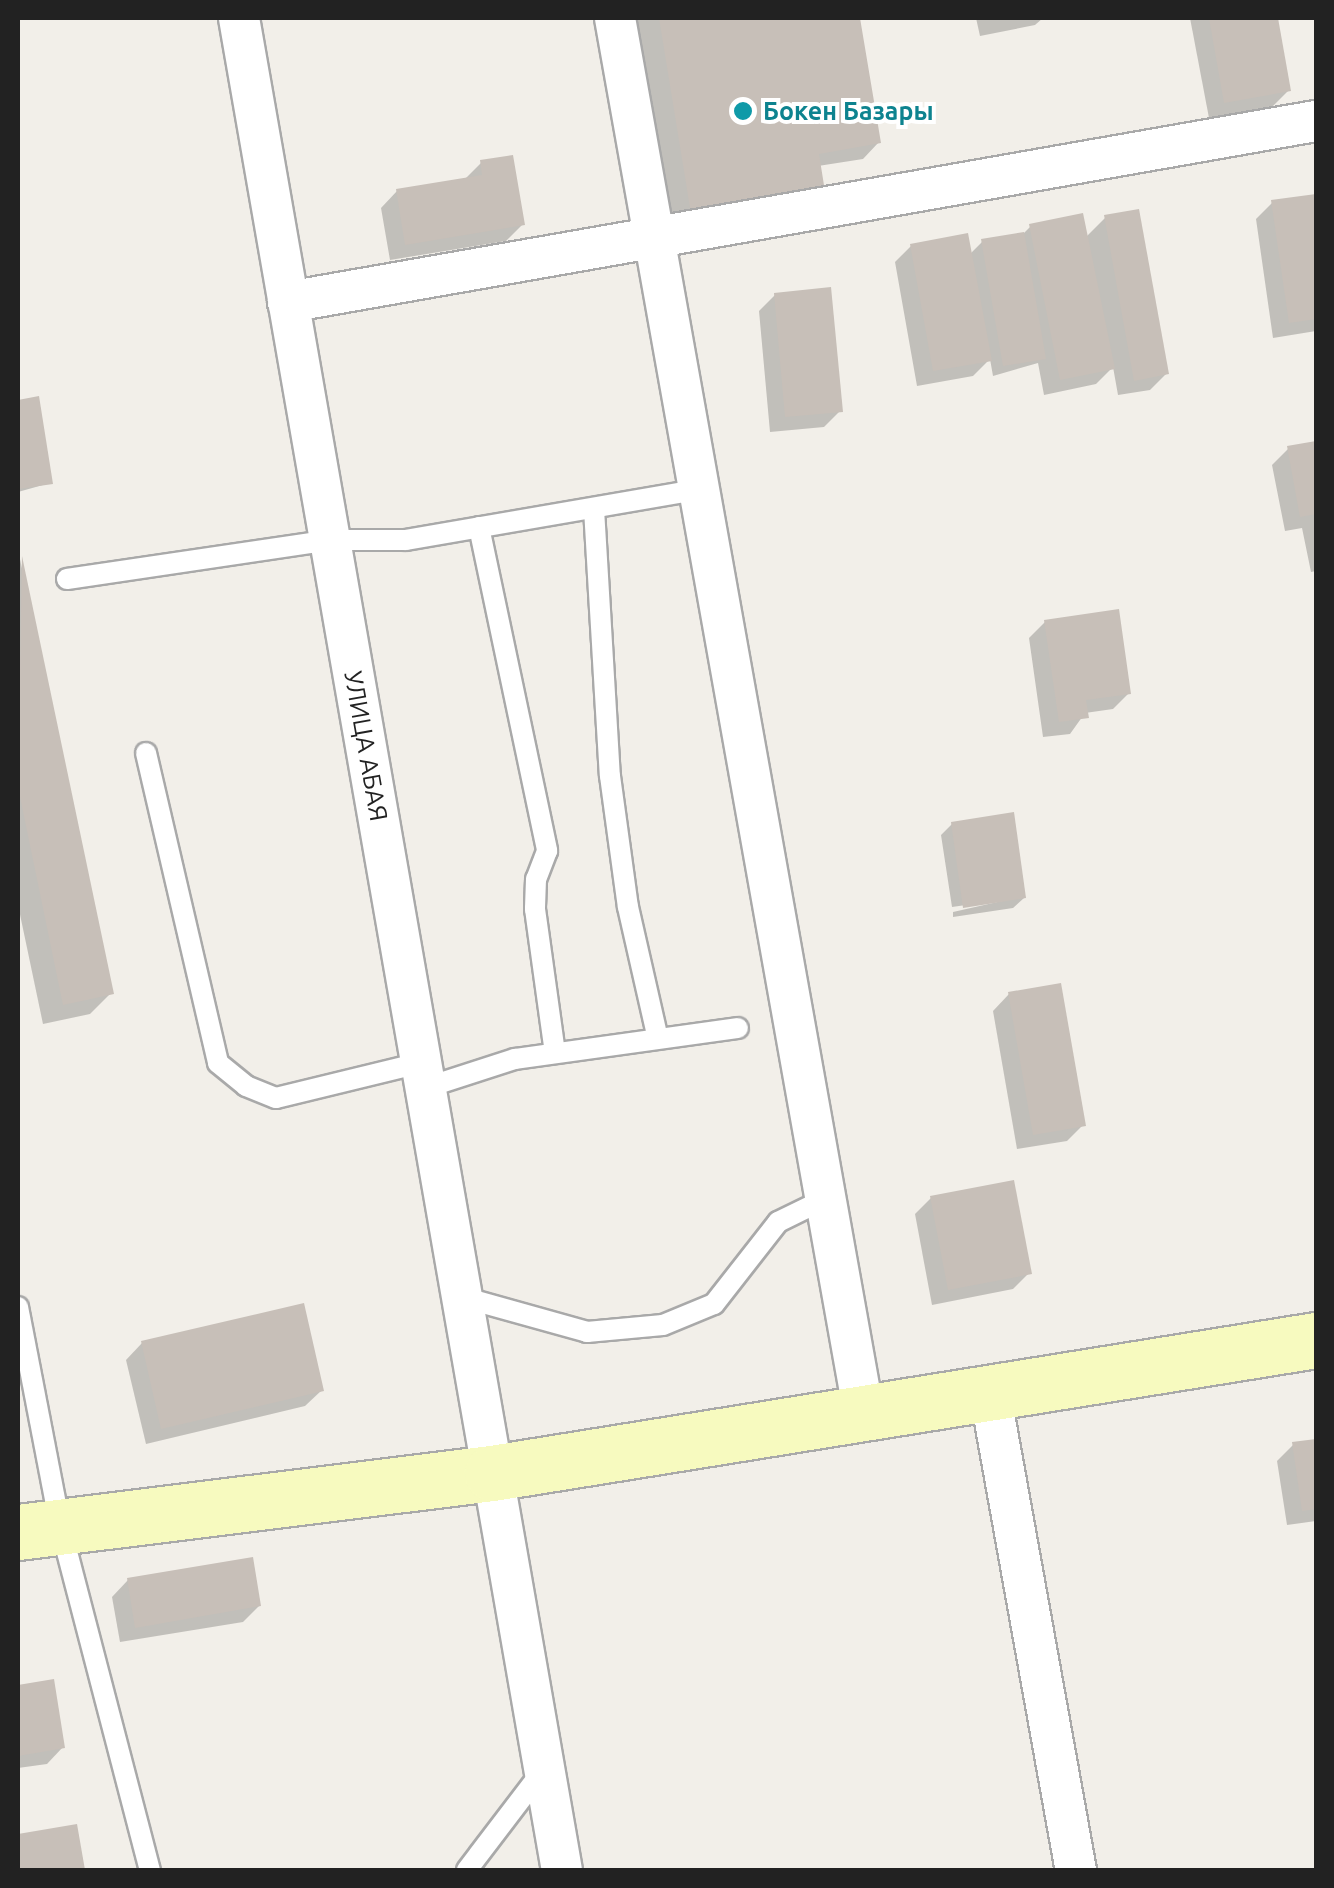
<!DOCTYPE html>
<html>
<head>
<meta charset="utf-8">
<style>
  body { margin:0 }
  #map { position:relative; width:1334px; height:1888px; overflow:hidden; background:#f2efe9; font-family:Ubuntu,sans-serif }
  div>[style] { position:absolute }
  .shadow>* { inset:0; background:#0003 }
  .building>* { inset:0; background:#c7bfb8 }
  .roads { filter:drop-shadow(2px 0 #a9a9a9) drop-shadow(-2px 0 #a9a9a9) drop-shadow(0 2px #a9a9a9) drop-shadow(0 -2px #a9a9a9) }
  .lane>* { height:20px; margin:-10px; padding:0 10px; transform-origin:10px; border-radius:10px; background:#fff }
  .street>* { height:40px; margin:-20px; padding:0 20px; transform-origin:20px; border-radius:20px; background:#fff }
  .secondary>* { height:55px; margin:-27.5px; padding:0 27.5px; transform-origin:27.5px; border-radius:27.5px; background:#f7fabf }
  .dots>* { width:28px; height:28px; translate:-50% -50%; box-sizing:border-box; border:5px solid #fff; border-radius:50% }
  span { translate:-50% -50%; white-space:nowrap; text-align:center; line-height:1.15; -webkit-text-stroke:8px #fff; paint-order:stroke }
  .culture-label { font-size:25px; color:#0d838f; font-weight:700 }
  .left { translate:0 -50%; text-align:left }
  .street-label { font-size:25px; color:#222 }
  .frame { position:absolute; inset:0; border:20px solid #222; pointer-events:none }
</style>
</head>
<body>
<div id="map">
  <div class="shadow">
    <div style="clip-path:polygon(635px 18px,857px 18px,879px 142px,863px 159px,818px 166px,672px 246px)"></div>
    <div style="clip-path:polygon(976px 18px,1043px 18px,1035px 25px,980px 36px)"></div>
    <div style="clip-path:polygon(1190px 18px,1275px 18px,1289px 90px,1273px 106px,1209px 118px)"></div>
    <div style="clip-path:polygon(481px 163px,522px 225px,506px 241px,390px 260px,381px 208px,397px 191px,465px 179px)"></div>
    <div style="clip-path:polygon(1316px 196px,1316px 331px,1273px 338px,1256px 219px,1272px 203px)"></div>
    <div style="clip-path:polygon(1105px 218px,1166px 374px,1150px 390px,1118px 395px,1113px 367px,1096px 384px,1044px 395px,1038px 363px,993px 376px,990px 359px,973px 376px,917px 386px,895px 262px,911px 246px,970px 254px,982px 242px,1022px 235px,1030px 227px,1086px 237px)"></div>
    <div style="clip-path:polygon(775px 295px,840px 411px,824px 427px,770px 432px,759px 311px)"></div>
    <div style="clip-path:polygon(37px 399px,50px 483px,18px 492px,18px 402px)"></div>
    <div style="clip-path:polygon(1316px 443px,1316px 571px,1311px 572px,1302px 528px,1285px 531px,1272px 465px,1288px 449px)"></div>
    <div style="clip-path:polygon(20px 559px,111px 993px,90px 1014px,43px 1024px,18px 905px)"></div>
    <div style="clip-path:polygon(1045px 622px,1129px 693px,1113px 709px,1085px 713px,1070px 734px,1043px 737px,1029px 638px)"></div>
    <div style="clip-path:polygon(952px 824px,1024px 898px,1013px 908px,953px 917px,953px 912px,1015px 898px,952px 907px,941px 835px)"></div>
    <div style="clip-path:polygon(1009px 994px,1083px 1125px,1067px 1141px,1017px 1149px,993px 1011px)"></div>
    <div style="clip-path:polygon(931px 1198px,1029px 1273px,1013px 1289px,932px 1305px,915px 1214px)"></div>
    <div style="clip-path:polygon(142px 1343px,322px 1390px,305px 1406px,146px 1444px,126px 1360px)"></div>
    <div style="clip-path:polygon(1316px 1441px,1316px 1521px,1287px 1525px,1277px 1461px,1293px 1445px)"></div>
    <div style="clip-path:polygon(128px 1580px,259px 1606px,243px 1622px,120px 1642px,112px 1597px)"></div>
    <div style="clip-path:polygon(52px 1682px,63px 1747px,47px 1764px,18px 1768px,18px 1688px)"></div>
  </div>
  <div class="building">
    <div style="clip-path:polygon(659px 18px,860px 18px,881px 143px,819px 154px,827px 204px,693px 226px)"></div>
    <div style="clip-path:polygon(1209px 18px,1278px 18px,1291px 91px,1224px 103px)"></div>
    <div style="clip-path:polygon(513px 155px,525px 225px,405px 245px,396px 189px,482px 175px,480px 160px)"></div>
    <div style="clip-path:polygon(1316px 194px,1316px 319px,1289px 323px,1271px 200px)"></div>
    <div style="clip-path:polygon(1139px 209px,1169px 374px,1134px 381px,1104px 215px)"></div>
    <div style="clip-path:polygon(1083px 213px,1115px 369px,1060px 380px,1029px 224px)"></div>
    <div style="clip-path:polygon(1024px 232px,1046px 359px,1003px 366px,981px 239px)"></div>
    <div style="clip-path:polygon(968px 233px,992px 361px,933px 371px,910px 244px)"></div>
    <div style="clip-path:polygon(831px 287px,843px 412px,785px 417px,774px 293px)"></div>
    <div style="clip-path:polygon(39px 396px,53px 484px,18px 489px,18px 400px)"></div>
    <div style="clip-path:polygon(1316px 441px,1316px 514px,1300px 517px,1287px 446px)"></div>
    <div style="clip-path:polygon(22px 556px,114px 994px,63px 1005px,18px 787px)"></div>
    <div style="clip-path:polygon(1119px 609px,1131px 694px,1086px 700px,1089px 718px,1059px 722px,1044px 620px)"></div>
    <div style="clip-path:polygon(1014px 812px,1026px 898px,963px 908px,951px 822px)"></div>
    <div style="clip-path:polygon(1061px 983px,1086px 1126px,1033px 1135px,1008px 992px)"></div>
    <div style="clip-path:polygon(1014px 1180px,1032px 1274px,948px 1290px,930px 1196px)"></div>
    <div style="clip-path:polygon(304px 1303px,324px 1391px,161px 1429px,141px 1341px)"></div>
    <div style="clip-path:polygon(1316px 1439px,1316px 1509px,1302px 1511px,1292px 1442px)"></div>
    <div style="clip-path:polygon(253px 1557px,261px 1606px,135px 1628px,127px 1578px)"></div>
    <div style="clip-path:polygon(54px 1679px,65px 1748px,18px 1756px,18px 1685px)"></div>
    <div style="clip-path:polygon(77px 1824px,85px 1870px,18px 1870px,18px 1834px)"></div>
  </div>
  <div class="roads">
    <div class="lane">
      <div style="left:594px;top:509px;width:267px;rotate:86.6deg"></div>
      <div style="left:610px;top:776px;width:132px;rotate:82.2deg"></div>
      <div style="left:628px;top:907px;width:131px;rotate:77.2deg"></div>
      <div style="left:479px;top:527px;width:331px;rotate:78.1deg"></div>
      <div style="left:547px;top:851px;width:30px;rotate:111deg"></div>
      <div style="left:536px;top:879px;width:30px;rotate:92deg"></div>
      <div style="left:535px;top:909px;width:145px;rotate:82.1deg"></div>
      <div style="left:67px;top:579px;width:266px;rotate:-8.4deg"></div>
      <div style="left:330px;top:540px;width:76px"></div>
      <div style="left:406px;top:540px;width:298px;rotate:-9.8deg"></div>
      <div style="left:146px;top:753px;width:318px;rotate:76.9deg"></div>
      <div style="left:218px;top:1063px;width:36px;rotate:39deg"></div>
      <div style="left:246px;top:1086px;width:32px;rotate:22deg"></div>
      <div style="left:276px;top:1098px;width:148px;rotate:-13.7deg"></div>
      <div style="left:425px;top:1088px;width:95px;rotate:-17.9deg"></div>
      <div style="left:515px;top:1059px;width:225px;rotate:-7.9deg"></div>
      <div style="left:462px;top:1297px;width:130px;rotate:15.6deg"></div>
      <div style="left:587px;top:1332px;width:76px;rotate:-5.3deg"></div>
      <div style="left:663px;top:1325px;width:55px;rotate:-22.4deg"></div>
      <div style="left:714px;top:1304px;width:104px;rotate:-52deg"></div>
      <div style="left:778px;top:1222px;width:52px;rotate:-26.1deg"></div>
      <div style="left:18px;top:1307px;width:222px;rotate:79.1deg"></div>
      <div style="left:60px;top:1525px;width:357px;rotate:75.4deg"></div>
      <div style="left:467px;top:1870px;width:127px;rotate:-52.7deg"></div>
    </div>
    <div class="street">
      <div style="left:239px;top:18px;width:1880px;rotate:80.11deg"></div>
      <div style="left:615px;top:18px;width:1413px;rotate:79.89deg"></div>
      <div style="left:288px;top:302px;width:1044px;rotate:-9.99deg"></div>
      <div style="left:990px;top:1393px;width:485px;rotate:79.8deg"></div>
    </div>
    <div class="secondary">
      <div style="left:18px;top:1532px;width:478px;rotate:-7.1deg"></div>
      <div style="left:492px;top:1473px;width:835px;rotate:-9.17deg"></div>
    </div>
  </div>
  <div class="dots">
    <div style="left:743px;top:111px;background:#0f9aa8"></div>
  </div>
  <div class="culture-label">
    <span class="left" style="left:763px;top:111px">Бокен Базары</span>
  </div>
  <div class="street-label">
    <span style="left:366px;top:746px;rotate:80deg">УЛИЦА АБАЯ</span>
  </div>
  <div class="frame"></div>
</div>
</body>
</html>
